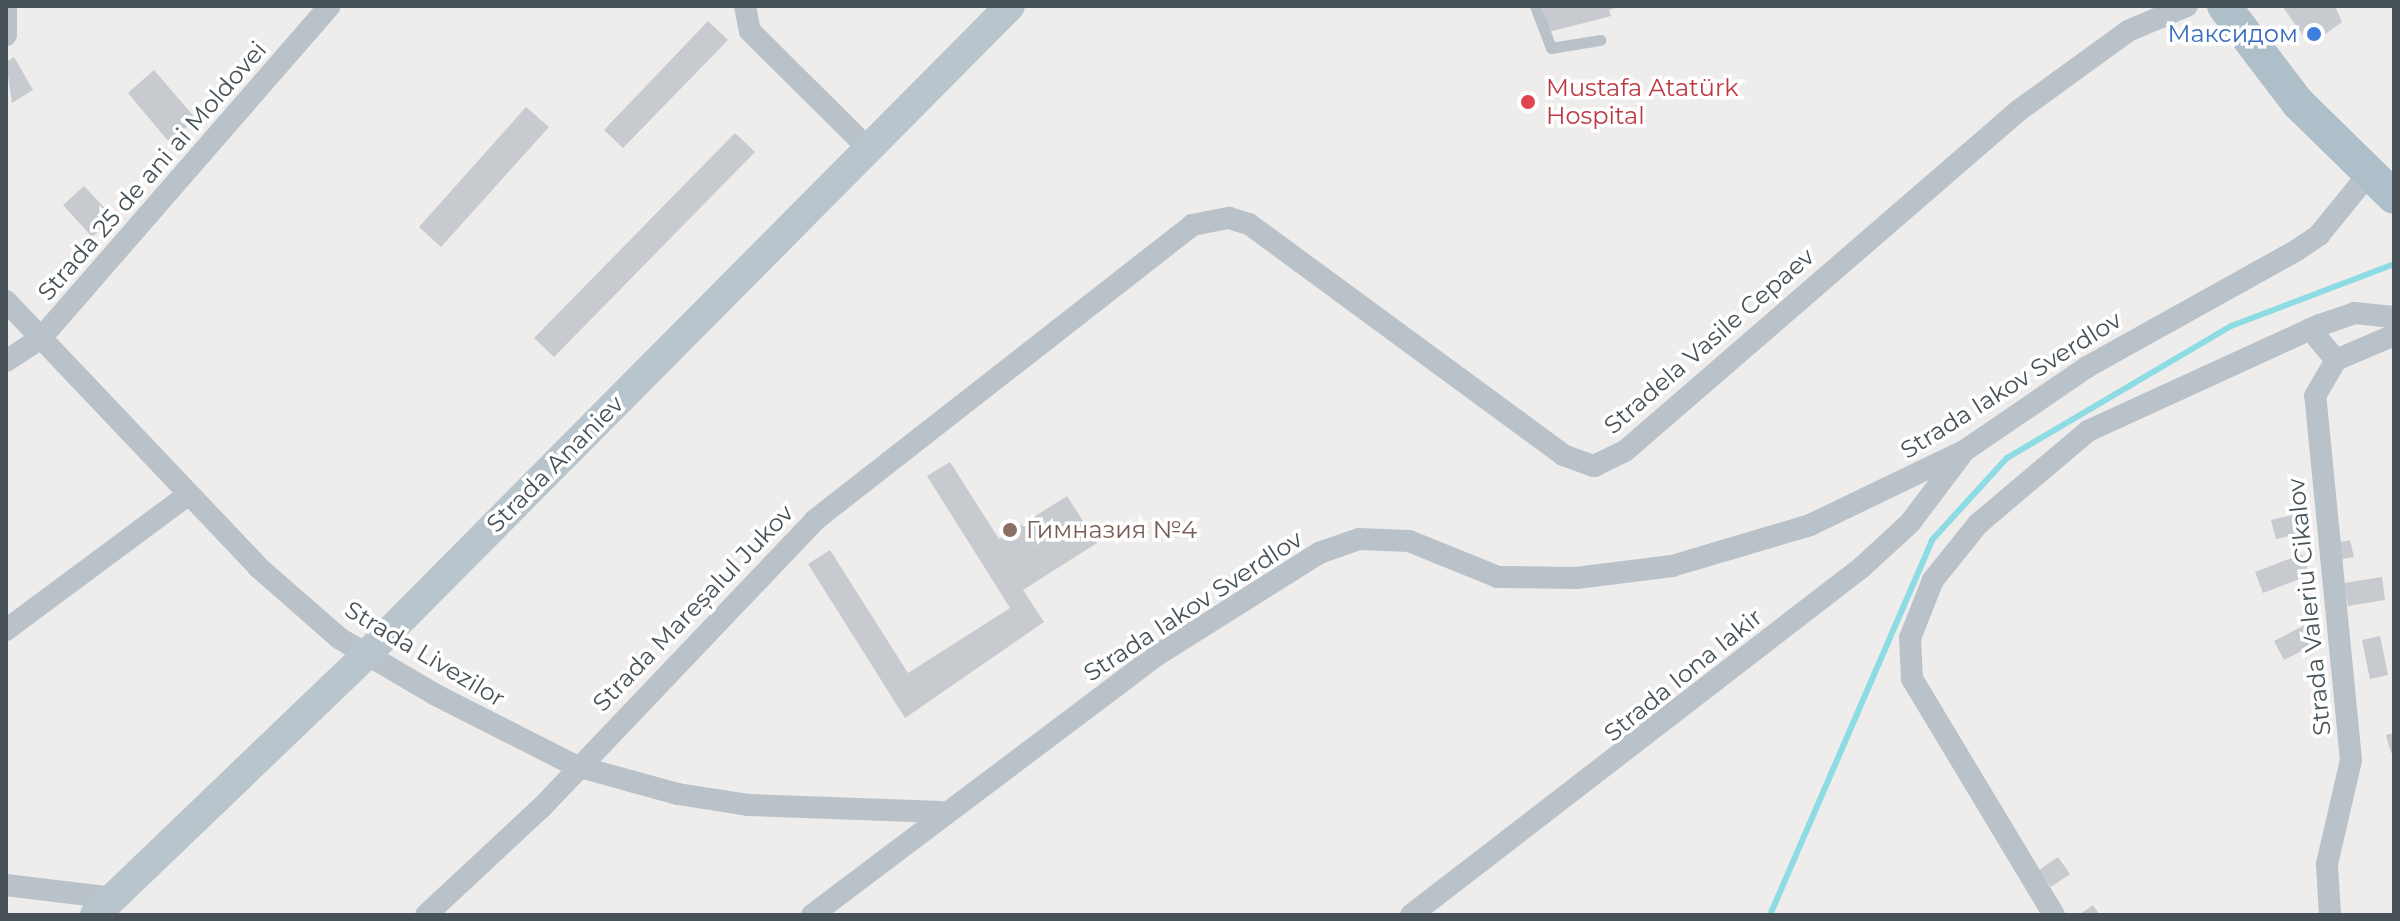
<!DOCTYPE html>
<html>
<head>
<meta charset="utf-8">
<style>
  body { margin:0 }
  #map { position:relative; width:2400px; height:921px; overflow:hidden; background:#efecec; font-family:Montserrat,sans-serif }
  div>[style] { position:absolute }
  .stream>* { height:6px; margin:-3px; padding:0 3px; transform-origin:3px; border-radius:3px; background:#8edce3 }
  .building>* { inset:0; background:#c7cacf }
  .lane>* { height:11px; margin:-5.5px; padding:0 5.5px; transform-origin:5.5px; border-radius:5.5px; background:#b8c2c8 }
  .street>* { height:22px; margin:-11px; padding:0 11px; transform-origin:11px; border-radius:11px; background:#b8c2c8 }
  .secondary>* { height:30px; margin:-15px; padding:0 15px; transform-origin:15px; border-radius:15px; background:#b9c5cd }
  .primary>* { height:34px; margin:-17px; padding:0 17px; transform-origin:17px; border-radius:17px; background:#aebfc9 }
  .dots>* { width:22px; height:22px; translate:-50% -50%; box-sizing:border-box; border:4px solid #fff; border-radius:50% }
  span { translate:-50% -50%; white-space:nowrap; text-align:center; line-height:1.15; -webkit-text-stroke:7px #fff; paint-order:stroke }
  .shop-label { font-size:24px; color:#366cbe }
  .right { translate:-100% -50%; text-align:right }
  .health-label { font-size:24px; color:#be3a42 }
  .left { translate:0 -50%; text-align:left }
  .street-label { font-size:24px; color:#465258 }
  .education-label { font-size:24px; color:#785e54 }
  .frame { position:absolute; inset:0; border:8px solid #465258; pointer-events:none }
</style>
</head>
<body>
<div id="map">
  <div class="stream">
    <div style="left:1770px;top:915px;width:408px;rotate:-66.6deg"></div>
    <div style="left:1932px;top:540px;width:111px;rotate:-47.6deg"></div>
    <div style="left:2007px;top:458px;width:260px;rotate:-30.5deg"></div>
    <div style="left:2231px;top:326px;width:174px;rotate:-20.8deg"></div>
  </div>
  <div class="building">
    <div style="clip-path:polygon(1542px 6px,1618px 6px,1618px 7px,1609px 10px,1611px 16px,1549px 32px)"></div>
    <div style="clip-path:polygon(2282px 6px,2335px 6px,2342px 22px,2310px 45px)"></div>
    <div style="clip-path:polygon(708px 21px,728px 40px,623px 148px,604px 130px)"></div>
    <div style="clip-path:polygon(14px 57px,33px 90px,12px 103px,6px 62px)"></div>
    <div style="clip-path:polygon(154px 70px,196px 119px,169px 142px,128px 93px)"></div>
    <div style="clip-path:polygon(526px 107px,549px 127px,441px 247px,419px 227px)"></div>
    <div style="clip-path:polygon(735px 133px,755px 152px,554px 357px,534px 338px)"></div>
    <div style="clip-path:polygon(84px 186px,114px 218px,92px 237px,63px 205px)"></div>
    <div style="clip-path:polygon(950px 462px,999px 539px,1067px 496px,1097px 543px,1023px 590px,1044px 622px,905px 718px,808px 564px,830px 550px,908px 673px,1010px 608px,927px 476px)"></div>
    <div style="clip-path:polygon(2300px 513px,2304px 533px,2276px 539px,2271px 520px)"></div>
    <div style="clip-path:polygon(2350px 540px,2354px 557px,2339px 560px,2335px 543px)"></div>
    <div style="clip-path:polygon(2302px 554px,2310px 575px,2263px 593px,2255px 572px)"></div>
    <div style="clip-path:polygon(2382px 577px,2385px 600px,2348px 606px,2344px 583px)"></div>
    <div style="clip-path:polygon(2313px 621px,2323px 640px,2284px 660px,2274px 641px)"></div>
    <div style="clip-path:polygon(2380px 636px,2388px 675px,2370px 679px,2362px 640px)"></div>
    <div style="clip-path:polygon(2394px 733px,2394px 752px,2391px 753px,2386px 735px)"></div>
    <div style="clip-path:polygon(2058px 857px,2070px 874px,2051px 887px,2039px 870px)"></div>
    <div style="clip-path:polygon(2093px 905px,2100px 915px,2079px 915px)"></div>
  </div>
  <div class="lane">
    <div style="left:1535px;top:6px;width:45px;rotate:69.1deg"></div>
    <div style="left:1551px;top:48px;width:50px;rotate:-9.3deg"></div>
  </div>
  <div class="street">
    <div style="left:745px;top:6px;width:25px;rotate:79deg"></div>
    <div style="left:750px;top:31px;width:166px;rotate:44.8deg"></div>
    <div style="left:6px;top:8px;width:27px;rotate:90deg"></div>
    <div style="left:6px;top:301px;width:366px;rotate:46.5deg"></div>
    <div style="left:258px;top:567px;width:108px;rotate:41.2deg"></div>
    <div style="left:339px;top:638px;width:113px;rotate:30.4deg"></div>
    <div style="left:436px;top:695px;width:157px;rotate:26.9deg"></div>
    <div style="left:576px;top:766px;width:106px;rotate:15.4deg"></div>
    <div style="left:678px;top:794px;width:72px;rotate:8.8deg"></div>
    <div style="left:749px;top:805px;width:192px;rotate:2.1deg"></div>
    <div style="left:2310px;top:329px;width:40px;rotate:50deg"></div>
    <div style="left:6px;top:361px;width:42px;rotate:-33.3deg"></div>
    <div style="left:41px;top:338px;width:440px;rotate:-49deg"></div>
    <div style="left:6px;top:630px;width:223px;rotate:-36.6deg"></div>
    <div style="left:6px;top:885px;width:108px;rotate:6.9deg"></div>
    <div style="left:426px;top:915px;width:158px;rotate:-43deg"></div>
    <div style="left:542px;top:807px;width:396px;rotate:-46.4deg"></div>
    <div style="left:815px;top:520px;width:479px;rotate:-38deg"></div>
    <div style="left:1192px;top:225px;width:38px;rotate:-11deg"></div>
    <div style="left:1229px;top:218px;width:21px;rotate:17deg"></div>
    <div style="left:1249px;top:224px;width:390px;rotate:36.3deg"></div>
    <div style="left:1563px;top:455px;width:33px;rotate:20deg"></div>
    <div style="left:1594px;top:466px;width:34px;rotate:-26deg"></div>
    <div style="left:1625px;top:451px;width:520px;rotate:-40.86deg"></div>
    <div style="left:2018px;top:111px;width:136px;rotate:-36deg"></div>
    <div style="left:2128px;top:31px;width:64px;rotate:-23deg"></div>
    <div style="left:812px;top:915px;width:428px;rotate:-37deg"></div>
    <div style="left:1154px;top:657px;width:195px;rotate:-32.2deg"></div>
    <div style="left:1319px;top:553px;width:42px;rotate:-19.3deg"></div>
    <div style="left:1359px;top:539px;width:50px;rotate:2.3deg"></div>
    <div style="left:1409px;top:541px;width:96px;rotate:22deg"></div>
    <div style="left:1498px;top:577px;width:78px;rotate:0.7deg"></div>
    <div style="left:1576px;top:578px;width:97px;rotate:-7.1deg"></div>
    <div style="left:1672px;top:566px;width:144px;rotate:-16.5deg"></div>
    <div style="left:1810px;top:525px;width:171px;rotate:-25.7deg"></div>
    <div style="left:1964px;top:451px;width:149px;rotate:-34.3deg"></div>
    <div style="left:2087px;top:367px;width:240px;rotate:-29.1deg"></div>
    <div style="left:2297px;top:250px;width:27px;rotate:-34deg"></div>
    <div style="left:2319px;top:235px;width:76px;rotate:-50.9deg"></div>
    <div style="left:1411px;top:915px;width:568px;rotate:-37.64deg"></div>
    <div style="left:1861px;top:568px;width:67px;rotate:-42.6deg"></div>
    <div style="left:1910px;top:523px;width:85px;rotate:-53.1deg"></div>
    <div style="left:2054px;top:915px;width:275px;rotate:-121deg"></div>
    <div style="left:1912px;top:679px;width:41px;rotate:-92.8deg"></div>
    <div style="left:1910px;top:638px;width:62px;rotate:-68.4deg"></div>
    <div style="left:1933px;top:580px;width:72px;rotate:-51.2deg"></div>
    <div style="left:1978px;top:524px;width:144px;rotate:-40.2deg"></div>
    <div style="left:2088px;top:431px;width:255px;rotate:-24.6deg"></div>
    <div style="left:2320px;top:325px;width:36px;rotate:-19deg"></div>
    <div style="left:2354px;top:313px;width:40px;rotate:5.7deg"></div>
    <div style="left:2330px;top:915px;width:51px;rotate:-93.4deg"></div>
    <div style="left:2327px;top:864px;width:107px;rotate:-77deg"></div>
    <div style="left:2351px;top:760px;width:366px;rotate:-95.6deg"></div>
    <div style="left:2315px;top:396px;width:42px;rotate:-59.7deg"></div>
    <div style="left:2336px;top:360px;width:63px;rotate:-23.3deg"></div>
  </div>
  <div class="secondary">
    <div style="left:95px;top:915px;width:376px;rotate:-43.8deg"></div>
    <div style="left:366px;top:655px;width:914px;rotate:-45.22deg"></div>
  </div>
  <div class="primary">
    <div style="left:2224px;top:6px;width:122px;rotate:52.7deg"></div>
    <div style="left:2298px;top:103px;width:134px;rotate:44.4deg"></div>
  </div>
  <div class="dots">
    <div style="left:2314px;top:34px;background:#3f7fe0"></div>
    <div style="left:1528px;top:102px;background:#e0444e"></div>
    <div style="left:1010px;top:530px;background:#8d6e63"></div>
  </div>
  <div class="shop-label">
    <span class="right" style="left:2298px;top:34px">Максидом</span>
  </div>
  <div class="health-label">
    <span class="left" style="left:1546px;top:102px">Mustafa Atatürk<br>Hospital</span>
  </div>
  <div class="street-label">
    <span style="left:152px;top:171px;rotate:-49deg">Strada 25 de ani ai Moldovei</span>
    <span style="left:1709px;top:341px;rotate:-41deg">Stradela Vasile Cepaev</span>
    <span style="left:2011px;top:385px;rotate:-32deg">Strada Iakov Sverdlov</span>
    <span style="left:555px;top:464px;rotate:-45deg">Strada Ananiev</span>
    <span style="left:1193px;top:606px;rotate:-33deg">Strada Iakov Sverdlov</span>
    <span style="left:2309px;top:607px;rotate:-96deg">Strada Valeriu Cikalov</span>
    <span style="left:693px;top:608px;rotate:-46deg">Strada Mareșalul Jukov</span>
    <span style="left:425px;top:654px;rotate:31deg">Strada Livezilor</span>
    <span style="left:1683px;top:675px;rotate:-39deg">Strada Iona Iakir</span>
  </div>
  <div class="education-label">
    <span class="left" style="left:1026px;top:530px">Гимназия №4</span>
  </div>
  <div class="frame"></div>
</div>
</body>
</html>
